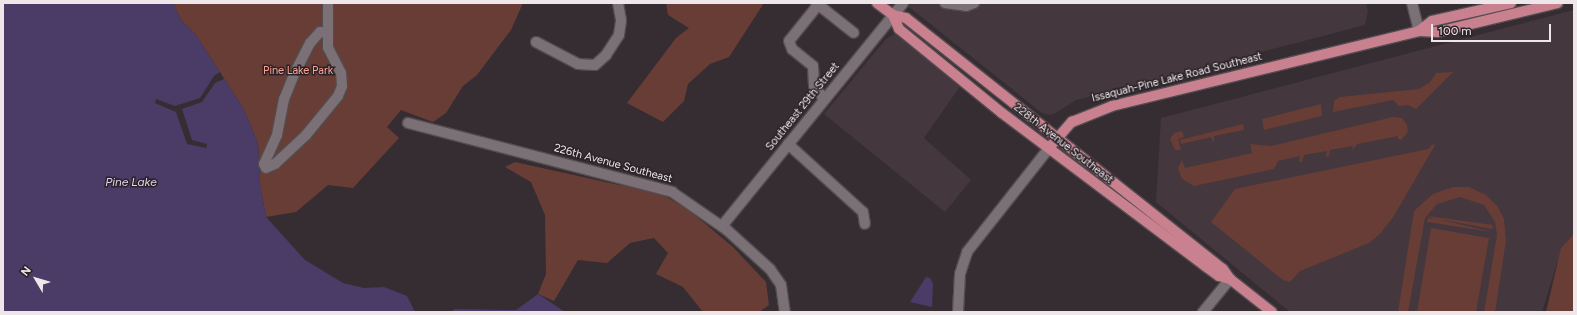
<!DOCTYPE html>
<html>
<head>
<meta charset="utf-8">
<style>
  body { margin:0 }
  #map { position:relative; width:1577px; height:315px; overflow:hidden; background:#362d32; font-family:Figtree,sans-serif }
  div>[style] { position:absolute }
  .built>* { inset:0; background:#44373e }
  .green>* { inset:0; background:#683d35 }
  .water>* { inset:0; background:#4b3b67 }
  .pier>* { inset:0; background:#362d32 }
  .roads { filter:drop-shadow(1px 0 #534c4f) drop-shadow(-1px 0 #534c4f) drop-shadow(0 1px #534c4f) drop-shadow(0 -1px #534c4f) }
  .minor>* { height:10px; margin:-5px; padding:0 5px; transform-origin:5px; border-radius:5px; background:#7a7075 }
  .major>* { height:10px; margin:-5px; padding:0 5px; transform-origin:5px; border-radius:5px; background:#c9808f }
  span { translate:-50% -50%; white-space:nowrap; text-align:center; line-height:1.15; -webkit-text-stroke:3px #2c2328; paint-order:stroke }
  .park-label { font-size:11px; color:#faa494 }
  .street-label { font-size:11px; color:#ede7ea }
  .water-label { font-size:12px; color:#dfd5f4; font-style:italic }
  .frame { position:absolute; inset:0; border:4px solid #ede7ea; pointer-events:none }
  .north { position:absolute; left:16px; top:259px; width:40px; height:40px; -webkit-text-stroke:3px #2c2328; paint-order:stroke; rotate:308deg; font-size:11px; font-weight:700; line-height:16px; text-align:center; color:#ede7ea }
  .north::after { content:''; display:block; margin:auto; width:14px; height:18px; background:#ede7ea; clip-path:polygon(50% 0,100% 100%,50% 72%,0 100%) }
  .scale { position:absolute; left:1431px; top:24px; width:120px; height:18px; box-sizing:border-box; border:2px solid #ede7ea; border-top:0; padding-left:5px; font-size:12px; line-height:14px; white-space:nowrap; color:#ede7ea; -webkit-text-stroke:3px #2c2328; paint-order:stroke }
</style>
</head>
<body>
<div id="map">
  <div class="built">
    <div style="clip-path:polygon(904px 3px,1366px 3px,1368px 11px,1365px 25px,1076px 100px,1054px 114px,1049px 115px,1042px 113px)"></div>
    <div style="clip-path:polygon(1574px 10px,1574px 241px,1557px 263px,1542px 312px,1290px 312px,1156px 202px,1161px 118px)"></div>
    <div style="clip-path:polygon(896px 33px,961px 85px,924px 138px,971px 180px,945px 212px,824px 114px,886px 39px)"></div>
  </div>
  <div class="green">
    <div style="clip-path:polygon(173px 3px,523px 3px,511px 30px,477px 75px,463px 86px,446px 113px,433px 122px,401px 110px,387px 127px,399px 138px,353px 188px,328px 185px,296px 212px,266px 217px,260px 184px,258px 143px,243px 108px,196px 35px,181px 20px)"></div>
    <div style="clip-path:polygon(666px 3px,764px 3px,729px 57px,710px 64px,688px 84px,684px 101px,663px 122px,627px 103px,676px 38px,689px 28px,668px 15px)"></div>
    <div style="clip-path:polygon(1453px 72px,1416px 109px,1408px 105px,1399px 106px,1393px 100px,1333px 112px,1334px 101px,1340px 97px,1419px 89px,1430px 82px,1436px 73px)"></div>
    <div style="clip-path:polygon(1321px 104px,1322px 116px,1264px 130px,1262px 119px)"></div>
    <div style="clip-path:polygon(1393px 117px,1402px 118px,1407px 125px,1408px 132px,1401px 140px,1398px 139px,1398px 136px,1357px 144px,1352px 151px,1353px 146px,1330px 150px,1329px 156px,1326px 157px,1327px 151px,1304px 155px,1302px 162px,1299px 162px,1300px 156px,1278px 161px,1274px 169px,1194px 186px,1182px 179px,1178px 168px,1182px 160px,1185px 168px,1252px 153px,1250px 144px,1271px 146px)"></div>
    <div style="clip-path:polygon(1243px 124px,1244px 130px,1214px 136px,1214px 143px,1211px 137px,1181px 144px,1180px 140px)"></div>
    <div style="clip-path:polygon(1182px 131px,1184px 137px,1178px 139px,1181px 150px,1175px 150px,1170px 139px,1174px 133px)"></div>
    <div style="clip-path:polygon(1433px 144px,1435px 145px,1394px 216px,1380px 234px,1369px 243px,1300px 271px,1290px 282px,1283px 280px,1211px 222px,1235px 189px,1428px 149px)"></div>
    <div style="clip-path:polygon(515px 162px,619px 185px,655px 190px,690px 211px,733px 247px,766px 282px,769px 305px,759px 312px,703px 312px,683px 287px,656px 274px,668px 253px,654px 238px,630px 243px,607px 263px,578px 260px,554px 301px,538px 294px,546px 274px,545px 215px,531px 182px,505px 167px)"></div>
    <div style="clip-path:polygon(1453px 187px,1469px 187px,1486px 195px,1498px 207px,1504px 219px,1506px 240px,1495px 312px,1484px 312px,1497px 235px,1495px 222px,1484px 205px,1460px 197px,1437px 204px,1425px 218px,1408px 312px,1398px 312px,1414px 211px,1433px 194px)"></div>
    <div style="clip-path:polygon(1428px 216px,1493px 225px,1492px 229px,1438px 219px,1492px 232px,1427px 222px,1428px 218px,1434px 219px)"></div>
    <div style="clip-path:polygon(1431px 228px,1489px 238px,1476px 312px,1417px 312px)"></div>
    <div style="clip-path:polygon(1574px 234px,1574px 312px,1546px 312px,1561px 248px)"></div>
  </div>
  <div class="water">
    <div style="clip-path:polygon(3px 3px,173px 3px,181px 20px,196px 35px,243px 108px,258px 143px,260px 184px,266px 217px,305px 260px,343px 283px,364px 288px,384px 287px,407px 296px,415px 312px,3px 312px)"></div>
    <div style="clip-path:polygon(926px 277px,930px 278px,933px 284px,932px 307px,910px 302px)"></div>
    <div style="clip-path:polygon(538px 294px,565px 312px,450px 312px,455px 309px,516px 310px)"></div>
  </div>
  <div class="pier">
    <div style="clip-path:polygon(220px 72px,224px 79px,215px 83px,202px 102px,182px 109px,192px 140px,207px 144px,206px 148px,187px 144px,176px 112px,155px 103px,156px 99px,175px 106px,200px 98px,214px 76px)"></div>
  </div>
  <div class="roads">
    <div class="minor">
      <div style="left:816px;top:3px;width:48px;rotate:38.3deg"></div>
      <div style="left:945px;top:3px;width:21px;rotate:8deg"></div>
      <div style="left:966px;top:6px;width:9px;rotate:-21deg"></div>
      <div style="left:1412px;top:3px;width:29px;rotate:76deg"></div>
      <div style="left:818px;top:5px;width:46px;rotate:128.9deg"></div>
      <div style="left:789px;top:41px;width:9px;rotate:69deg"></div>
      <div style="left:792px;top:49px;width:27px;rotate:39deg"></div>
      <div style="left:813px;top:66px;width:20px;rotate:87deg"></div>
      <div style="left:814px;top:86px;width:16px;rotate:52deg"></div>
      <div style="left:328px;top:33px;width:8px;rotate:-173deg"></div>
      <div style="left:320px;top:32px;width:15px;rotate:132deg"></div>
      <div style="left:310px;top:43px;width:38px;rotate:117deg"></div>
      <div style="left:293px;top:77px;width:24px;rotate:112deg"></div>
      <div style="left:284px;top:99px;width:37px;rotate:101deg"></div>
      <div style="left:277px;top:135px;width:32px;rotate:114deg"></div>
      <div style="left:264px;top:164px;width:4px;rotate:63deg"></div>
      <div style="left:266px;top:168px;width:10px;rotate:-24deg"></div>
      <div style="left:275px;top:164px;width:42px;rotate:-43.1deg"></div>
      <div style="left:306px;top:135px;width:50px;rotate:-50.6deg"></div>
      <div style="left:338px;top:96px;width:11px;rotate:-68deg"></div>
      <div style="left:342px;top:86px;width:13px;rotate:-94deg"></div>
      <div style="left:341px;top:73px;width:28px;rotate:-117deg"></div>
      <div style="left:328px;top:48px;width:45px;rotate:-90deg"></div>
      <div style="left:536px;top:42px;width:47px;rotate:27.6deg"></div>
      <div style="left:578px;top:64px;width:17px;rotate:3deg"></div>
      <div style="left:595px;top:65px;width:15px;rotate:-42deg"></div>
      <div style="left:606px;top:55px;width:24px;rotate:-57deg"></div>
      <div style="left:619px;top:35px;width:15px;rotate:-82deg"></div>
      <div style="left:621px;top:20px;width:17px;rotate:-100deg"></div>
      <div style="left:408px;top:123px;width:273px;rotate:14.6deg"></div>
      <div style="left:672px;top:192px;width:67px;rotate:34.6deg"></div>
      <div style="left:727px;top:230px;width:58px;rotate:42.2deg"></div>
      <div style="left:770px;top:269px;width:19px;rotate:55deg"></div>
      <div style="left:781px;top:285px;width:27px;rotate:82deg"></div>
      <div style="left:788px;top:144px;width:101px;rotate:42.2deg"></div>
      <div style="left:863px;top:212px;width:12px;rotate:81deg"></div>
      <div style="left:722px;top:226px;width:287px;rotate:-50.9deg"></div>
      <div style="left:958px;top:312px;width:38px;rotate:-87deg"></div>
      <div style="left:960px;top:274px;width:23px;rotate:-72deg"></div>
      <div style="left:967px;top:252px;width:132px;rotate:-51.7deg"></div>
      <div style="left:1203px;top:312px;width:43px;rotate:-50.7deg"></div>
    </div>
    <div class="major">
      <div style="left:877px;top:3px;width:20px;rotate:37deg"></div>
      <div style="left:893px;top:15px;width:15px;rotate:67deg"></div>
      <div style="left:899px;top:29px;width:133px;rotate:39.2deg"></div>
      <div style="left:1002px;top:113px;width:254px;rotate:37deg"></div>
      <div style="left:1205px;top:266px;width:17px;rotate:36deg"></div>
      <div style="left:1219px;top:276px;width:11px;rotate:15deg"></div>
      <div style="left:893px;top:15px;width:13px;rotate:13deg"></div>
      <div style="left:906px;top:18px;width:404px;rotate:38.4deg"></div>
      <div style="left:1223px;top:269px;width:12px;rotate:55deg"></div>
      <div style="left:1230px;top:279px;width:53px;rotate:38.2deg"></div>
      <div style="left:1419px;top:31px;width:16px;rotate:-38deg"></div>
      <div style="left:1432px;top:21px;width:81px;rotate:-12.8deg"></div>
      <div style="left:1049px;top:148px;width:35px;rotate:-49deg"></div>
      <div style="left:1072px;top:122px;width:43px;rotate:-21.8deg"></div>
      <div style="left:1112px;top:106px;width:316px;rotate:-13.7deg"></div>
      <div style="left:1419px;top:31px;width:19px;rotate:3deg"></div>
      <div style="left:1438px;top:32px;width:123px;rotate:-13.6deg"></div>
    </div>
  </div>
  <div class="park-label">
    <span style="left:298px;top:71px">Pine Lake Park</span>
  </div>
  <div class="street-label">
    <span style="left:1177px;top:78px;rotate:-14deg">Issaquah-Pine Lake Road Southeast</span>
    <span style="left:803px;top:107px;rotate:-51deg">Southeast 29th Street</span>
    <span style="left:1063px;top:144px;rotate:38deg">228th Avenue Southeast</span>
    <span style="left:613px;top:164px;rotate:15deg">226th Avenue Southeast</span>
  </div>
  <div class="water-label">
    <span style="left:131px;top:183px">Pine Lake</span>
  </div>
  <div class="frame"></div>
  <div class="north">N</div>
  <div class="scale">100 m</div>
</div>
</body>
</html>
